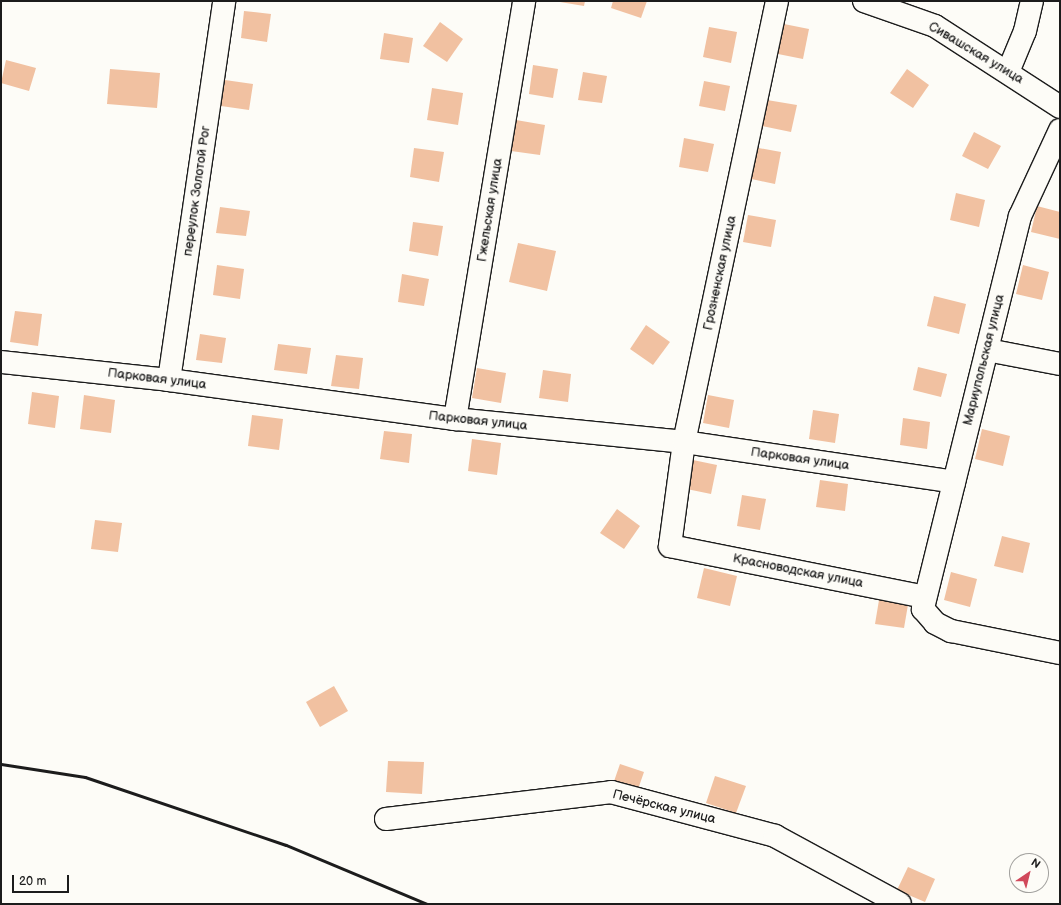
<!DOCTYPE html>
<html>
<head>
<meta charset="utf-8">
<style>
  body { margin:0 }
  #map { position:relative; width:1061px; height:905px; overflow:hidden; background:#fdfcf7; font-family:"Balsamiq Sans",sans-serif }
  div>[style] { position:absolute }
  .building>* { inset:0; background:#f1c1a1 }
  .roads { filter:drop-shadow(1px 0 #1c1c1c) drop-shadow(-1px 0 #1c1c1c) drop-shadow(0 1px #1c1c1c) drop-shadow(0 -1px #1c1c1c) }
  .minor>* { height:22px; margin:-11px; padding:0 11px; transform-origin:11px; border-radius:11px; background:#fdfcf7 }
  .rail>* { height:3px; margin:-1.5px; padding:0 1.5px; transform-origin:1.5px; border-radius:1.5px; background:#1c1c1c }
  span { translate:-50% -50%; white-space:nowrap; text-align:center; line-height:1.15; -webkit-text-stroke:3.5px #fdfcf7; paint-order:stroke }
  .street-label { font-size:13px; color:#1c1c1c }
  .frame { position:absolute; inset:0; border:2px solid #1c1c1c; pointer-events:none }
  .north { position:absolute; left:1009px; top:853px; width:40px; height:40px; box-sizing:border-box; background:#fdfcf7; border:1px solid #a3a29f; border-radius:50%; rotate:35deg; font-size:11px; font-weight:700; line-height:16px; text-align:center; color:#1c1c1c }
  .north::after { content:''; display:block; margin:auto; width:14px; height:18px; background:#d1495b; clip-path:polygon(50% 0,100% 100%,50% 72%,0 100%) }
  .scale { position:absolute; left:12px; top:875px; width:57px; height:18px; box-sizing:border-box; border:2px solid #1c1c1c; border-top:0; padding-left:5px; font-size:12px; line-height:14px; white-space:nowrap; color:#1c1c1c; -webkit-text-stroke:3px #fdfcf7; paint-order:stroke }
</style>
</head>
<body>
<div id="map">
  <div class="building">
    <div style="clip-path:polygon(554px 1px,585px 1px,584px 6px)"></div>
    <div style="clip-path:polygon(613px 1px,647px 1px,641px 18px,611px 8px)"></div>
    <div style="clip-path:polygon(244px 11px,271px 14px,267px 42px,241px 38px)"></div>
    <div style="clip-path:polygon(440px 22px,463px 39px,447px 62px,423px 46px)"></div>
    <div style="clip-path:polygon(779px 23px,809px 29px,803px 59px,773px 53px)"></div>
    <div style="clip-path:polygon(709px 27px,737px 32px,731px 63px,703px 57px)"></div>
    <div style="clip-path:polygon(384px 33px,413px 38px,409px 63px,380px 59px)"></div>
    <div style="clip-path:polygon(6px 60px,36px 68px,29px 91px,1px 83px)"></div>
    <div style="clip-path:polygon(533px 65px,558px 69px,553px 98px,529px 94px)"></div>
    <div style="clip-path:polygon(110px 69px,160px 73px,157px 108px,107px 104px)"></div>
    <div style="clip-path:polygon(907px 69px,929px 85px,913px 108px,890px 93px)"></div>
    <div style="clip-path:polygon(583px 72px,607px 76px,602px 103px,578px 100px)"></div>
    <div style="clip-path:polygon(225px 80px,253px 84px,249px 110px,221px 106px)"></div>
    <div style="clip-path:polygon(704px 81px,730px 86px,725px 111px,699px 106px)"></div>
    <div style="clip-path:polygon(432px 88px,463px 93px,458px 125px,427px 120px)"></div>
    <div style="clip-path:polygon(767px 100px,797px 105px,791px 132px,762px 126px)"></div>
    <div style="clip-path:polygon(516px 120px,545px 125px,540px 155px,511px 151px)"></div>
    <div style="clip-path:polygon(974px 132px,1001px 146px,988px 169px,962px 156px)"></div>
    <div style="clip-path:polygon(684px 138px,714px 144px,708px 172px,679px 167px)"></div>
    <div style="clip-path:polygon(753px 147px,781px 152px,775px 184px,747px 178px)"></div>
    <div style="clip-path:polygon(414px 148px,444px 152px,439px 182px,410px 177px)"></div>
    <div style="clip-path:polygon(956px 193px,985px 200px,979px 227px,950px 220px)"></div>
    <div style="clip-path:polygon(1037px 206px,1060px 212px,1060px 239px,1031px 232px)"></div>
    <div style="clip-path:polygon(220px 207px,250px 211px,246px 236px,216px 233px)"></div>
    <div style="clip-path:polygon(748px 215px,776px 220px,771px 247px,743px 242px)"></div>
    <div style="clip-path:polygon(413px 222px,443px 226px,438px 256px,409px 251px)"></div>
    <div style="clip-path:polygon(518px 243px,556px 251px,547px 291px,509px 282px)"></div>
    <div style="clip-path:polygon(217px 265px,244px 269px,240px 299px,213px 295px)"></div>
    <div style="clip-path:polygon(1023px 265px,1049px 272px,1042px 300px,1016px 294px)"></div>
    <div style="clip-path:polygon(402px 274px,429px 279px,424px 306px,398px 302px)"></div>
    <div style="clip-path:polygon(934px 296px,966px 304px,959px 334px,927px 326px)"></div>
    <div style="clip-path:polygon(15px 311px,42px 314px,38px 346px,10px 342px)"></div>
    <div style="clip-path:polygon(646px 325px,670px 342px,653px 365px,630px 349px)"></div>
    <div style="clip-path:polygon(200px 334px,226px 338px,222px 363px,196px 360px)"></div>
    <div style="clip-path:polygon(278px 344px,311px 348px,307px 374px,274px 370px)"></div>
    <div style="clip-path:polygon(336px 355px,363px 358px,359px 389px,331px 386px)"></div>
    <div style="clip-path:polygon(918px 367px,947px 374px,941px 397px,913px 390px)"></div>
    <div style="clip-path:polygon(477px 368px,506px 373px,501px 403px,472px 398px)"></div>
    <div style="clip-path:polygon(543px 370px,571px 374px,568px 402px,539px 398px)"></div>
    <div style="clip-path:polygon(32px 392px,59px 396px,55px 428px,28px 424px)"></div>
    <div style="clip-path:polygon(84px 395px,115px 400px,111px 433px,80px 429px)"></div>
    <div style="clip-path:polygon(708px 395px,734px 400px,729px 428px,703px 423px)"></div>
    <div style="clip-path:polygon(813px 410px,839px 414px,835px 443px,809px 439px)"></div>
    <div style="clip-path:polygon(252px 415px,283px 419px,279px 450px,248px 446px)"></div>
    <div style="clip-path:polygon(903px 418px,930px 422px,927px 449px,900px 445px)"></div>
    <div style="clip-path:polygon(982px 429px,1010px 436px,1003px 466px,975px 459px)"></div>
    <div style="clip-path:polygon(384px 431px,412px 434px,409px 463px,380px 459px)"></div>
    <div style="clip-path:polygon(472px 439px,501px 443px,497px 475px,468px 471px)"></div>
    <div style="clip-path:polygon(688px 459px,717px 465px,711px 494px,682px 488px)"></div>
    <div style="clip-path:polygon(820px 480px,848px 484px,845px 511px,816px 507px)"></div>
    <div style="clip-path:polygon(742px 495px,766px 499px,760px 530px,737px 526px)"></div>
    <div style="clip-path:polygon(617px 509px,640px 526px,624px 549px,600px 533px)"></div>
    <div style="clip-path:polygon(95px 520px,122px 523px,118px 552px,91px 549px)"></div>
    <div style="clip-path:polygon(1002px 536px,1030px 543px,1023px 573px,994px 566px)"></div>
    <div style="clip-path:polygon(704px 568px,737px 576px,730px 606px,697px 598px)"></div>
    <div style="clip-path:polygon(951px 572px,977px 579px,970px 607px,944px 600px)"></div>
    <div style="clip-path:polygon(880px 594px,909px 599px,904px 628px,875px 624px)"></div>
    <div style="clip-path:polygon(334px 686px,348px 711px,320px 727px,306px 702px)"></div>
    <div style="clip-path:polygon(388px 761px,424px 762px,422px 794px,386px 792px)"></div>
    <div style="clip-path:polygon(620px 764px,644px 772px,636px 795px,612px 787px)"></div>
    <div style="clip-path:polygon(715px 776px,746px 786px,736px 813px,706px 803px)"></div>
    <div style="clip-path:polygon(908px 867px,935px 879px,925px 902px,897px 890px)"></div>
  </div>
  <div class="roads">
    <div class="minor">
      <div style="left:777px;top:1px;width:451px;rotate:101.9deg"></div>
      <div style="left:684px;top:442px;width:105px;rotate:97.7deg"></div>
      <div style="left:670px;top:546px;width:260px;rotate:11.3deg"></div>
      <div style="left:864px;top:1px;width:75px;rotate:19.4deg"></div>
      <div style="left:935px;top:26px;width:149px;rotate:32.9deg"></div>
      <div style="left:1008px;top:72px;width:44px;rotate:-67.5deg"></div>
      <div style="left:1025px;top:31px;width:31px;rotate:-77deg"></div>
      <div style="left:1060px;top:130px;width:95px;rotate:114.9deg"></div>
      <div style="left:1020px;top:216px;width:405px;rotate:103.9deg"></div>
      <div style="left:923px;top:609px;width:18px;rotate:49deg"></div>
      <div style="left:935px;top:623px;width:18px;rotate:27deg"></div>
      <div style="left:951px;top:631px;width:111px;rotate:11.4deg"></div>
      <div style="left:987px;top:350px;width:74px;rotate:10.9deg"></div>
      <div style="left:1px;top:362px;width:169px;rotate:6.1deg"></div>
      <div style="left:169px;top:380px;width:289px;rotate:7.8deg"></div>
      <div style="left:455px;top:419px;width:230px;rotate:5.7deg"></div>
      <div style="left:684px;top:442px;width:273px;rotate:8.4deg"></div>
      <div style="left:169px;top:380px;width:383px;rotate:-81.7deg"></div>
      <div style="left:455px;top:419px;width:424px;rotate:-80.6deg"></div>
      <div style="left:386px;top:819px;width:227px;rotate:-6.8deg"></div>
      <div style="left:611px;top:792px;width:170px;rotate:15deg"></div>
      <div style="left:775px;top:836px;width:142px;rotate:28.5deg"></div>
    </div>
  </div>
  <div class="rail">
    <div style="left:1px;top:764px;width:85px;rotate:8.8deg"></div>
    <div style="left:85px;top:777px;width:212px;rotate:18.7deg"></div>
    <div style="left:286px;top:845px;width:153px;rotate:22.7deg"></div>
  </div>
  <div class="street-label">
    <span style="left:976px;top:53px;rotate:31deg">Сивашская улица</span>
    <span style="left:197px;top:191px;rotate:-82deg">переулок Золотой Рог</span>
    <span style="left:490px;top:210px;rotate:-81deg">Гжельская улица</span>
    <span style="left:720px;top:273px;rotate:-78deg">Грозненская улица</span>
    <span style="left:984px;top:360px;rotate:-76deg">Мариупольская улица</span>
    <span style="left:157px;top:379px;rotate:7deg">Парковая улица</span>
    <span style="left:478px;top:421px;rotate:6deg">Парковая улица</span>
    <span style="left:800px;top:459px;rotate:8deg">Парковая улица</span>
    <span style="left:798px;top:571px;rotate:11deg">Красноводская улица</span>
    <span style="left:664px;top:807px;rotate:14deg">Печёрская улица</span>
  </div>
  <div class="frame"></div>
  <div class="north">N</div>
  <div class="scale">20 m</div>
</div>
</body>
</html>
